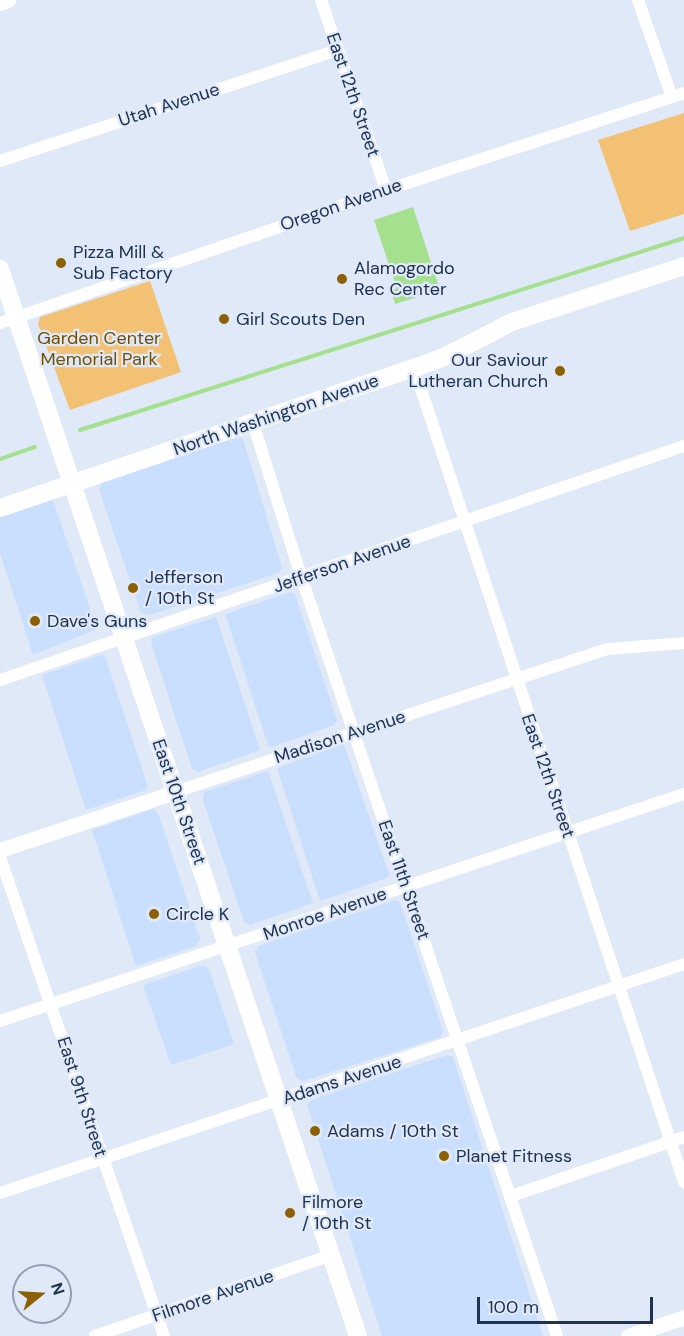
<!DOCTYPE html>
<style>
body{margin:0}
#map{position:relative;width:684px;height:1336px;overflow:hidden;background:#dfe9f7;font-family:"DM Sans",sans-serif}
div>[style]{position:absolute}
.built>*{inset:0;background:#cadffd}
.green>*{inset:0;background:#f3c174}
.water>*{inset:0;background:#a5e08e}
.stream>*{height:4px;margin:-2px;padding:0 2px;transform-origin:2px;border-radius:2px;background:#a5e08e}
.minor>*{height:12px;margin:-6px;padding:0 6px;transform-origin:6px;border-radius:6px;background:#fff}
.tertiary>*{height:15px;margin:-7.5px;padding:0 7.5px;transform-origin:7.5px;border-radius:7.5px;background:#fff}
.secondary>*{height:18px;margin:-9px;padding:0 9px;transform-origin:9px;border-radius:9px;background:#fff}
.dots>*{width:16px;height:16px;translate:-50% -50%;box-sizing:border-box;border:3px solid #dfe9f7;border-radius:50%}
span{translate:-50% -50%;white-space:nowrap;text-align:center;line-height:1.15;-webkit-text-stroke:4.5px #dfe9f7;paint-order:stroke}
.street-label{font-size:18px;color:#20334e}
.poi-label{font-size:18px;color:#20334e}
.left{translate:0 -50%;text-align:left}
.right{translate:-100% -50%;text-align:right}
.park-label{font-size:18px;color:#724e02}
.north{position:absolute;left:12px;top:1264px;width:60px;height:60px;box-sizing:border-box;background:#dfe9f7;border:2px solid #93a0b3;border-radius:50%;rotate:72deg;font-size:16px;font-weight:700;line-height:24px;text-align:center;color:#20334e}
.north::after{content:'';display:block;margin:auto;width:21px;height:27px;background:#8c6004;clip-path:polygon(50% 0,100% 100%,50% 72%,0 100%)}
.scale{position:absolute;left:477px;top:1297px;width:176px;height:27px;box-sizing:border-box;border:3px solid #20334e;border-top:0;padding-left:8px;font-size:18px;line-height:21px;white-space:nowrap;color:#20334e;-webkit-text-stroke:4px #dfe9f7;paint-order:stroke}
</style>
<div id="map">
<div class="built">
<div style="clip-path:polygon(237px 436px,243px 439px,282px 567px,279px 573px,149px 615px,141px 612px,99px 490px,102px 482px)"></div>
<div style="clip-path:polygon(50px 499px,54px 503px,97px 629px,33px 655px,0 553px,0 515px)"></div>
<div style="clip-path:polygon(290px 592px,295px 594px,337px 720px,334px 725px,269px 748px,225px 614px)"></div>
<div style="clip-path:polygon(216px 617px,260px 750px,198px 772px,192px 769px,151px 642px,153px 637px)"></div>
<div style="clip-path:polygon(101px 655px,105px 656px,147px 784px,146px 790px,86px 810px,42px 675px)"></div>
<div style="clip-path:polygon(344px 744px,389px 874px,387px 878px,320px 901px,277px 768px)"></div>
<div style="clip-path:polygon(268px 771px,313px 903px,250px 925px,244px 922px,203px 800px,204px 792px)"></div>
<div style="clip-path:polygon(153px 809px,158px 813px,200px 939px,196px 946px,136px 966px,92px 830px)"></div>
<div style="clip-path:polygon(395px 900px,400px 902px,443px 1031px,441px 1037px,303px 1081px,297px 1079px,255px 953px,258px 946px)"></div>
<div style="clip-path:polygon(203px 965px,209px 969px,234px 1044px,171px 1065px,143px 985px)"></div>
<div style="clip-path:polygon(447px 1055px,453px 1057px,543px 1336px,382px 1336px,307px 1105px,311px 1100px)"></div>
</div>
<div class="green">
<div style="clip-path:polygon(684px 113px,684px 214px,630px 231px,598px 140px)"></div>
<div style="clip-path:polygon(150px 281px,181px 372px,70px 410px,38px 324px,40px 317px)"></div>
</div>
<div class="water">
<div style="clip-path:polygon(413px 207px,440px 290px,395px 304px,391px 291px,397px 288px,374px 220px)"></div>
</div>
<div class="stream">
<div style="left:80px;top:430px;width:634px;rotate:-17.63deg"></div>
<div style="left:0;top:459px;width:37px;rotate:-19deg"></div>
</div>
<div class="minor">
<div style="left:321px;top:0;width:201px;rotate:71.1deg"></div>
<div style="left:638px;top:0;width:103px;rotate:70.7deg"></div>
<div style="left:0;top:161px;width:355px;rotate:-18.2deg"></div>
<div style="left:0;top:323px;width:408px;rotate:-19deg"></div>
<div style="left:386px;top:190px;width:313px;rotate:-18deg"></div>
<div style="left:414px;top:368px;width:858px;rotate:71.65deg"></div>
<div style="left:253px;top:423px;width:164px;rotate:72.6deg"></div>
<div style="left:302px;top:579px;width:799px;rotate:71.38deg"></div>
<div style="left:0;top:680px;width:723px;rotate:-18.89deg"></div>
<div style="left:175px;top:792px;width:456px;rotate:-18.3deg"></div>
<div style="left:608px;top:649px;width:76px;rotate:-4.5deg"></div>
<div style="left:0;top:857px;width:506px;rotate:71.1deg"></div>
<div style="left:0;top:1021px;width:721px;rotate:-18.36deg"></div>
<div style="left:0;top:1193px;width:721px;rotate:-18.51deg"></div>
<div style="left:511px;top:1196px;width:183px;rotate:-18.8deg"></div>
<div style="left:95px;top:1336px;width:250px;rotate:-18.9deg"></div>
</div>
<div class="tertiary">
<div style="left:0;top:3px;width:9px;rotate:-21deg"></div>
<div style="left:0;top:850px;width:184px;rotate:-18.3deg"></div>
<div style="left:628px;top:1336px;width:59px;rotate:-18.7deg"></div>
</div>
<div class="secondary">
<div style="left:0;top:269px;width:1125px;rotate:71.45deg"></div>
<div style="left:0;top:508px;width:437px;rotate:-18.7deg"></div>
<div style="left:414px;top:368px;width:32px;rotate:-20deg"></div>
<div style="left:444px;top:357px;width:76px;rotate:-27.2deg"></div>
<div style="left:512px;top:322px;width:181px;rotate:-18deg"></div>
</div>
<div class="dots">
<div style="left:61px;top:263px;background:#8c6004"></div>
<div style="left:342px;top:279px;background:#8c6004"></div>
<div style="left:224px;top:319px;background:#8c6004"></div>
<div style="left:560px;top:371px;background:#8c6004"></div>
<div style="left:133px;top:588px;background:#8c6004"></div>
<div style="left:35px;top:621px;background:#8c6004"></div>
<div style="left:154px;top:914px;background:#8c6004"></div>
<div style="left:315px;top:1131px;background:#8c6004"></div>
<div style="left:444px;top:1156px;background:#8c6004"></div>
<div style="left:290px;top:1213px;background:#8c6004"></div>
</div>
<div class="street-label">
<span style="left:353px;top:95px;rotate:71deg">East 12th Street</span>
<span style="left:169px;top:105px;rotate:-18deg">Utah Avenue</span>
<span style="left:341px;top:205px;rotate:-19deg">Oregon Avenue</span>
<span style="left:276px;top:415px;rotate:-19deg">North Washington Avenue</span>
<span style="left:342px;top:564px;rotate:-19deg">Jefferson Avenue</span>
<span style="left:340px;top:737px;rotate:-18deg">Madison Avenue</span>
<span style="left:548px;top:776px;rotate:71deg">East 12th Street</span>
<span style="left:179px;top:802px;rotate:71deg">East 10th Street</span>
<span style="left:404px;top:880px;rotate:71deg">East 11th Street</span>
<span style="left:325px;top:914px;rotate:-19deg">Monroe Avenue</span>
<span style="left:342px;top:1080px;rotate:-18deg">Adams Avenue</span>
<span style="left:82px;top:1097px;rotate:72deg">East 9th Street</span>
<span style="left:213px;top:1296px;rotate:-19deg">Filmore Avenue</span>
</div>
<div class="poi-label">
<span class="left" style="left:73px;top:263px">Pizza Mill &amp;<br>Sub Factory</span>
<span class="left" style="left:354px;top:279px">Alamogordo<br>Rec Center</span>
<span class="left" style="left:236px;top:319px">Girl Scouts Den</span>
<span class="right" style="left:548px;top:371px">Our Saviour<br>Lutheran Church</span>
<span class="left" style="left:145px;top:588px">Jefferson<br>/ 10th St</span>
<span class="left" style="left:47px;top:621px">Dave's Guns</span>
<span class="left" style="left:166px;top:914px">Circle K</span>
<span class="left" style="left:327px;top:1131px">Adams / 10th St</span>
<span class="left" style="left:456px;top:1156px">Planet Fitness</span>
<span class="left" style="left:302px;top:1213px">Filmore<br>/ 10th St</span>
</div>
<div class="park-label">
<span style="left:99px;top:349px">Garden Center<br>Memorial Park</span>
</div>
<div class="north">N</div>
<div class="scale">100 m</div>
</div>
